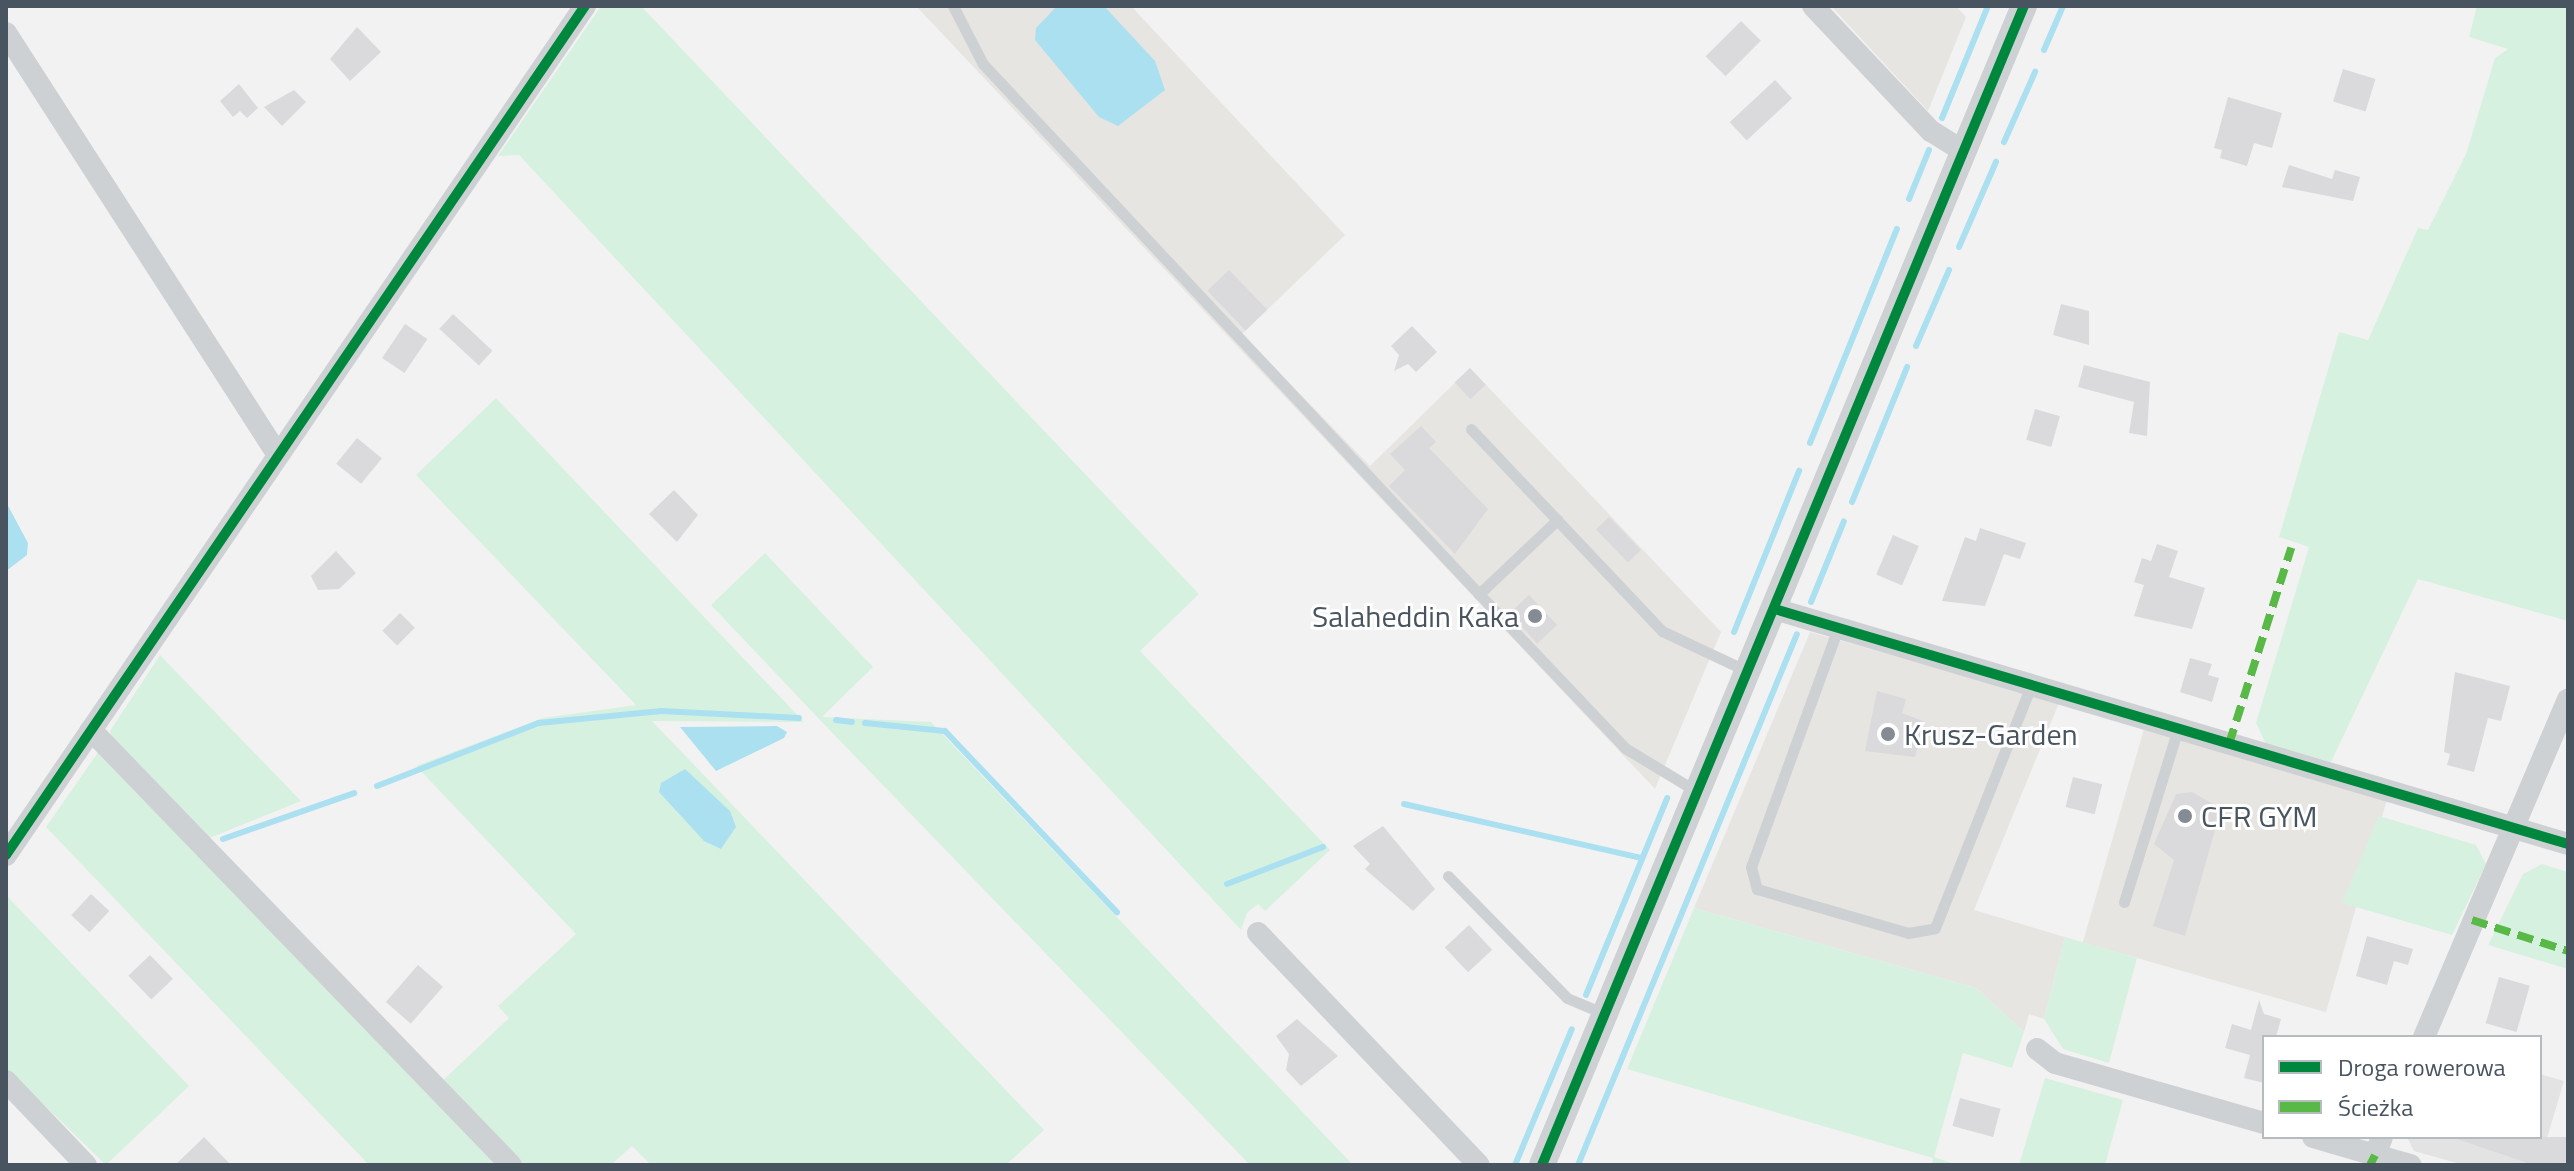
<!DOCTYPE html>
<meta charset="utf-8">
<style>
body{margin:0}
#map{position:relative;width:2574px;height:1171px;overflow:hidden;background:#f3f2f2;font-family:"Titillium Web",sans-serif}
div>[style]{position:absolute}
.commercial>*{inset:0;background:#e6e5e1;transform-origin:0 0}
.education>*{inset:0;background:#e4e3e4}
.green>*{inset:0;background:#d7f1e1}
.water>*{inset:0;background:#abe0f0}
.stream>*{height:6px;margin:-3px;padding:0 3px;transform-origin:3px;border-radius:3px;background:#abe0f0}
.building>*{inset:0;background:#dadadc;transform-origin:0 0}
.service>*{height:11px;margin:-5.5px;padding:0 5.5px;transform-origin:5.5px;border-radius:5.5px;background:#ced1d3}
.minor>*{height:22px;margin:-11px;padding:0 11px;transform-origin:11px;border-radius:11px;background:#ced1d3}
.tertiary>*{height:26px;margin:-13px;padding:0 13px;transform-origin:13px;border-radius:13px;background:#ced1d3}
.quiet>*{height:8px;margin-top:-4px;transform-origin:0;background:repeating-linear-gradient(90deg,#58b947 0 16px,transparent 0 24px)}
.cycleway>*{height:10px;margin:-5px;padding:0 5px;transform-origin:5px;border-radius:5px;background:#00873e}
.dots>*{width:22px;height:22px;translate:-50% -50%;box-sizing:border-box;border:4px solid #fff;border-radius:50%}
span{translate:-50% -50%;white-space:nowrap;text-align:center;line-height:1.15;-webkit-text-stroke:6px #fff;paint-order:stroke}
.poi-label{font-size:30px;color:#48545f}
.right{translate:-100% -50%;text-align:right}
.left{translate:0 -50%;text-align:left}
.frame{position:absolute;inset:0;border:8px solid #48545f;pointer-events:none}
.legend{position:absolute;left:2262px;top:1035px;width:280px;height:104px;box-sizing:border-box;background:#fff;border:2px solid #b6bbbf;margin:0;padding:10px 14px;list-style:none;font-size:24px;color:#48545f}
.legend li{display:flex;align-items:center;gap:16px;height:40px}
.legend b{width:40px;border:2px solid #b6bbbf}
</style>
<div id="map">
<div class="commercial">
<div style="clip-path:polygon(916px 6px,1131px 6px,1345px 235px,1242px 334px,1370px 466px,1470px 368px,1721px 632px,1655px 789px)"></div>
<div style="clip-path:polygon(1831px 6px,1956px 6px,1966px 17px,1928px 111px)"></div>
<div style="clip-path:polygon(1810px 632px,2059px 703px,1974px 910px,2065px 937px,2044px 1019px,2029px 1014px,2024px 1032px,1976px 988px,1694px 908px)"></div>
<div style="left:2144px;top:729px;width:253px;height:222px;rotate:16deg"></div>
</div>
<div class="education">
<div style="clip-path:polygon(2540px 1074px,2564px 1081px,2539px 1165px,2464px 1165px,2414px 1151px,2407px 1137px,2540px 1137px)"></div>
</div>
<div class="green">
<div style="clip-path:polygon(601px 6px,641px 6px,1199px 594px,1140px 651px,1330px 850px,1265px 911px,1258px 904px,1247px 913px,1241px 930px,519px 155px,498px 156px)"></div>
<div style="clip-path:polygon(2477px 6px,2568px 6px,2568px 621px,2418px 579px,2331px 762px,2266px 744px,2256px 723px,2309px 547px,2279px 537px,2339px 332px,2368px 340px,2418px 228px,2428px 230px,2466px 154px,2495px 58px,2508px 49px,2469px 37px)"></div>
<div style="clip-path:polygon(496px 398px,804px 722px,652px 721px,1044px 1130px,1006px 1165px,651px 1165px,632px 1146px,611px 1165px,520px 1165px,441px 1082px,509px 1018px,498px 1006px,576px 934px,416px 766px,543px 718px,636px 705px,416px 475px)"></div>
<div style="clip-path:polygon(765px 553px,873px 667px,822px 717px,931px 722px,1353px 1165px,1250px 1165px,819px 719px,711px 605px)"></div>
<div style="clip-path:polygon(160px 655px,301px 801px,207px 839px,112px 742px,110px 731px)"></div>
<div style="clip-path:polygon(101px 748px,503px 1165px,369px 1165px,46px 827px)"></div>
<div style="clip-path:polygon(2379px 816px,2476px 845px,2486px 864px,2452px 935px,2342px 903px)"></div>
<div style="clip-path:polygon(2542px 864px,2568px 872px,2568px 969px,2488px 945px,2523px 874px)"></div>
<div style="clip-path:polygon(6px 895px,189px 1086px,106px 1165px,6px 1068px)"></div>
<div style="clip-path:polygon(1694px 908px,1976px 988px,2024px 1032px,2012px 1068px,1963px 1053px,1934px 1157px,1958px 1165px,1932px 1165px,1933px 1158px,1627px 1069px)"></div>
<div style="clip-path:polygon(2065px 937px,2137px 958px,2109px 1063px,2063px 1049px,2044px 1019px)"></div>
<div style="clip-path:polygon(2045px 1078px,2123px 1100px,2105px 1165px,2019px 1165px)"></div>
</div>
<div class="water">
<div style="clip-path:polygon(1057px 6px,1104px 6px,1155px 61px,1165px 90px,1118px 126px,1099px 117px,1035px 40px,1036px 28px)"></div>
<div style="clip-path:polygon(6px 502px,28px 543px,27px 555px,6px 571px)"></div>
<div style="clip-path:polygon(777px 726px,787px 732px,784px 738px,716px 771px,680px 727px)"></div>
<div style="clip-path:polygon(685px 769px,730px 811px,736px 827px,721px 849px,704px 841px,659px 792px,661px 783px)"></div>
</div>
<div class="stream">
<div style="left:2044px;top:50px;width:48px;rotate:-66.6deg"></div>
<div style="left:1942px;top:118px;width:121px;rotate:-67.7deg"></div>
<div style="left:2004px;top:142px;width:77px;rotate:-66.1deg"></div>
<div style="left:1909px;top:199px;width:53px;rotate:-67.8deg"></div>
<div style="left:1959px;top:247px;width:93px;rotate:-66.5deg"></div>
<div style="left:1916px;top:346px;width:83px;rotate:-66.5deg"></div>
<div style="left:1810px;top:443px;width:231px;rotate:-67.9deg"></div>
<div style="left:1852px;top:502px;width:146px;rotate:-67.8deg"></div>
<div style="left:1811px;top:602px;width:87px;rotate:-67.8deg"></div>
<div style="left:1734px;top:632px;width:174px;rotate:-68deg"></div>
<div style="left:836px;top:720px;width:16px;rotate:7deg"></div>
<div style="left:865px;top:723px;width:80px;rotate:5.7deg"></div>
<div style="left:945px;top:731px;width:250px;rotate:46.5deg"></div>
<div style="left:377px;top:786px;width:174px;rotate:-21.3deg"></div>
<div style="left:539px;top:723px;width:123px;rotate:-5.6deg"></div>
<div style="left:661px;top:711px;width:138px;rotate:2.9deg"></div>
<div style="left:1404px;top:804px;width:244px;rotate:12.8deg"></div>
<div style="left:223px;top:839px;width:139px;rotate:-19.3deg"></div>
<div style="left:1227px;top:884px;width:103px;rotate:-21.1deg"></div>
<div style="left:1586px;top:995px;width:213px;rotate:-67.6deg"></div>
<div style="left:1515px;top:1165px;width:147px;rotate:-67.3deg"></div>
<div style="left:1578px;top:1165px;width:574px;rotate:-67.59deg"></div>
</div>
<div class="building">
<div style="left:1741px;top:21px;width:28px;height:50px;rotate:45deg"></div>
<div style="clip-path:polygon(357px 27px,381px 52px,350px 81px,330px 59px)"></div>
<div style="left:2343px;top:69px;width:34px;height:34px;rotate:17deg"></div>
<div style="left:1775px;top:80px;width:25px;height:62px;rotate:47deg"></div>
<div style="clip-path:polygon(239px 84px,258px 108px,247px 118px,240px 111px,233px 117px,220px 101px)"></div>
<div style="clip-path:polygon(294px 90px,306px 102px,282px 126px,264px 107px)"></div>
<div style="clip-path:polygon(2228px 97px,2282px 113px,2272px 148px,2254px 143px,2247px 166px,2220px 158px,2222px 150px,2214px 148px)"></div>
<div style="clip-path:polygon(2289px 165px,2332px 179px,2335px 170px,2360px 177px,2353px 201px,2282px 187px)"></div>
<div style="left:1229px;top:270px;width:55px;height:30px;rotate:46deg"></div>
<div style="clip-path:polygon(2061px 304px,2089px 311px,2089px 345px,2053px 335px)"></div>
<div style="left:453px;top:314px;width:54px;height:20px;rotate:43deg"></div>
<div style="left:405px;top:324px;width:27px;height:41px;rotate:34deg"></div>
<div style="clip-path:polygon(1412px 326px,1437px 352px,1416px 372px,1408px 364px,1394px 371px,1399px 355px,1391px 346px)"></div>
<div style="clip-path:polygon(2084px 365px,2150px 382px,2147px 436px,2129px 433px,2134px 402px,2078px 387px)"></div>
<div style="left:1470px;top:368px;width:23px;height:21px;rotate:47deg"></div>
<div style="left:2035px;top:409px;width:26px;height:32px;rotate:16deg"></div>
<div style="clip-path:polygon(1421px 426px,1436px 442px,1429px 448px,1488px 509px,1455px 554px,1389px 486px,1405px 470px,1390px 454px)"></div>
<div style="left:357px;top:438px;width:32px;height:33px;rotate:39deg"></div>
<div style="clip-path:polygon(674px 490px,698px 515px,677px 542px,649px 514px)"></div>
<div style="left:1609px;top:517px;width:46px;height:18px;rotate:46deg"></div>
<div style="clip-path:polygon(1980px 528px,2026px 543px,2020px 559px,2004px 554px,1985px 606px,1942px 601px,1965px 537px,1976px 541px)"></div>
<div style="left:1893px;top:535px;width:28px;height:43px;rotate:23deg"></div>
<div style="clip-path:polygon(2157px 544px,2178px 551px,2169px 577px,2205px 588px,2192px 629px,2134px 616px,2144px 585px,2134px 582px,2142px 558px,2151px 561px)"></div>
<div style="clip-path:polygon(336px 551px,356px 573px,339px 589px,318px 590px,311px 576px)"></div>
<div style="left:1529px;top:595px;width:41px;height:27px;rotate:47deg"></div>
<div style="left:400px;top:613px;width:21px;height:25px;rotate:45deg"></div>
<div style="clip-path:polygon(2190px 658px,2212px 664px,2208px 675px,2219px 678px,2212px 702px,2180px 692px)"></div>
<div style="clip-path:polygon(2455px 672px,2510px 686px,2501px 721px,2488px 718px,2474px 772px,2447px 765px,2450px 754px,2444px 752px)"></div>
<div style="clip-path:polygon(1877px 691px,1906px 699px,1902px 713px,1925px 722px,1915px 757px,1865px 751px)"></div>
<div style="left:2073px;top:777px;width:30px;height:31px;rotate:14deg"></div>
<div style="clip-path:polygon(2192px 792px,2221px 809px,2185px 936px,2153px 926px,2174px 860px,2154px 844px,2176px 794px)"></div>
<div style="clip-path:polygon(1383px 826px,1435px 889px,1413px 911px,1365px 869px,1370px 864px,1353px 846px)"></div>
<div style="left:91px;top:894px;width:25px;height:29px;rotate:43deg"></div>
<div style="left:1469px;top:925px;width:34px;height:33px;rotate:47deg"></div>
<div style="clip-path:polygon(2367px 936px,2413px 949px,2408px 965px,2394px 961px,2387px 985px,2356px 976px)"></div>
<div style="left:150px;top:955px;width:33px;height:30px;rotate:46deg"></div>
<div style="left:418px;top:965px;width:33px;height:49px;rotate:41deg"></div>
<div style="left:2499px;top:977px;width:32px;height:48px;rotate:16deg"></div>
<div style="clip-path:polygon(2259px 1000px,2264px 1014px,2281px 1019px,2276px 1037px,2264px 1037px,2264px 1083px,2244px 1078px,2250px 1055px,2225px 1048px,2232px 1024px,2251px 1030px)"></div>
<div style="clip-path:polygon(1297px 1019px,1338px 1056px,1301px 1086px,1286px 1070px,1289px 1054px,1276px 1036px)"></div>
<div style="left:1960px;top:1098px;width:42px;height:29px;rotate:15deg"></div>
<div style="clip-path:polygon(204px 1137px,231px 1165px,175px 1165px,196px 1145px)"></div>
<div style="clip-path:polygon(2451px 1137px,2568px 1137px,2568px 1165px,2533px 1165px)"></div>
</div>
<div class="service">
<div style="left:953px;top:6px;width:65px;rotate:62.7deg"></div>
<div style="left:983px;top:64px;width:726px;rotate:46.9deg"></div>
<div style="left:1479px;top:594px;width:108px;rotate:-43.5deg"></div>
<div style="left:1471px;top:429px;width:278px;rotate:46.6deg"></div>
<div style="left:1662px;top:631px;width:94px;rotate:25.2deg"></div>
<div style="left:1479px;top:594px;width:212px;rotate:46.5deg"></div>
<div style="left:1625px;top:748px;width:83px;rotate:31.2deg"></div>
<div style="left:1838px;top:628px;width:254px;rotate:110deg"></div>
<div style="left:1751px;top:867px;width:23px;rotate:75deg"></div>
<div style="left:1757px;top:889px;width:157px;rotate:16.2deg"></div>
<div style="left:1908px;top:933px;width:27px;rotate:-10deg"></div>
<div style="left:1935px;top:928px;width:261px;rotate:-68.4deg"></div>
<div style="left:1448px;top:876px;width:170px;rotate:45.7deg"></div>
<div style="left:1567px;top:998px;width:41px;rotate:22.8deg"></div>
<div style="left:2124px;top:902px;width:181px;rotate:-72.7deg"></div>
</div>
<div class="minor">
<div style="left:1813px;top:6px;width:172px;rotate:46.7deg"></div>
<div style="left:1931px;top:131px;width:38px;rotate:32deg"></div>
<div style="left:6px;top:33px;width:502px;rotate:57.2deg"></div>
<div style="left:1778px;top:610px;width:824px;rotate:16.5deg"></div>
<div style="left:91px;top:730px;width:605px;rotate:46.01deg"></div>
<div style="left:6px;top:855px;width:1028px;rotate:-55.71deg"></div>
<div style="left:1258px;top:933px;width:320px;rotate:46.4deg"></div>
<div style="left:2424px;top:1037px;width:367px;rotate:-66.9deg"></div>
<div style="left:2037px;top:1049px;width:23px;rotate:38deg"></div>
<div style="left:2055px;top:1063px;width:217px;rotate:16deg"></div>
<div style="left:6px;top:1081px;width:116px;rotate:46.4deg"></div>
<div style="left:2313px;top:1137px;width:65px;rotate:16.2deg"></div>
<div style="left:2382px;top:1137px;width:19px;rotate:111deg"></div>
<div style="left:2375px;top:1155px;width:37px;rotate:16deg"></div>
</div>
<div class="tertiary">
<div style="left:1542px;top:1165px;width:1255px;rotate:-67.42deg"></div>
</div>
<div class="quiet">
<div style="left:2229px;top:744px;width:206px;rotate:-72.4deg"></div>
<div style="left:2472px;top:920px;width:101px;rotate:17.9deg"></div>
<div style="left:2370px;top:1165px;width:11px;rotate:-63deg"></div>
</div>
<div class="cycleway">
<div style="left:1778px;top:610px;width:824px;rotate:16.5deg"></div>
<div style="left:6px;top:855px;width:1028px;rotate:-55.71deg"></div>
<div style="left:1542px;top:1165px;width:1255px;rotate:-67.42deg"></div>
</div>
<div class="dots">
<div style="left:1535px;top:616px;background:#848b92"></div>
<div style="left:1888px;top:734px;background:#848b92"></div>
<div style="left:2185px;top:816px;background:#848b92"></div>
</div>
<div class="poi-label">
<span class="right" style="left:1519px;top:616px">Salaheddin Kaka</span>
<span class="left" style="left:1904px;top:734px">Krusz-Garden</span>
<span class="left" style="left:2201px;top:816px">CFR GYM</span>
</div>
<div class="frame"></div>
<ul class="legend">
<li><b style="height:10px;background:#00873e"></b>Droga rowerowa</li>
<li><b style="height:10px;background:#58b947"></b>Ścieżka</li>
</ul>
</div>
